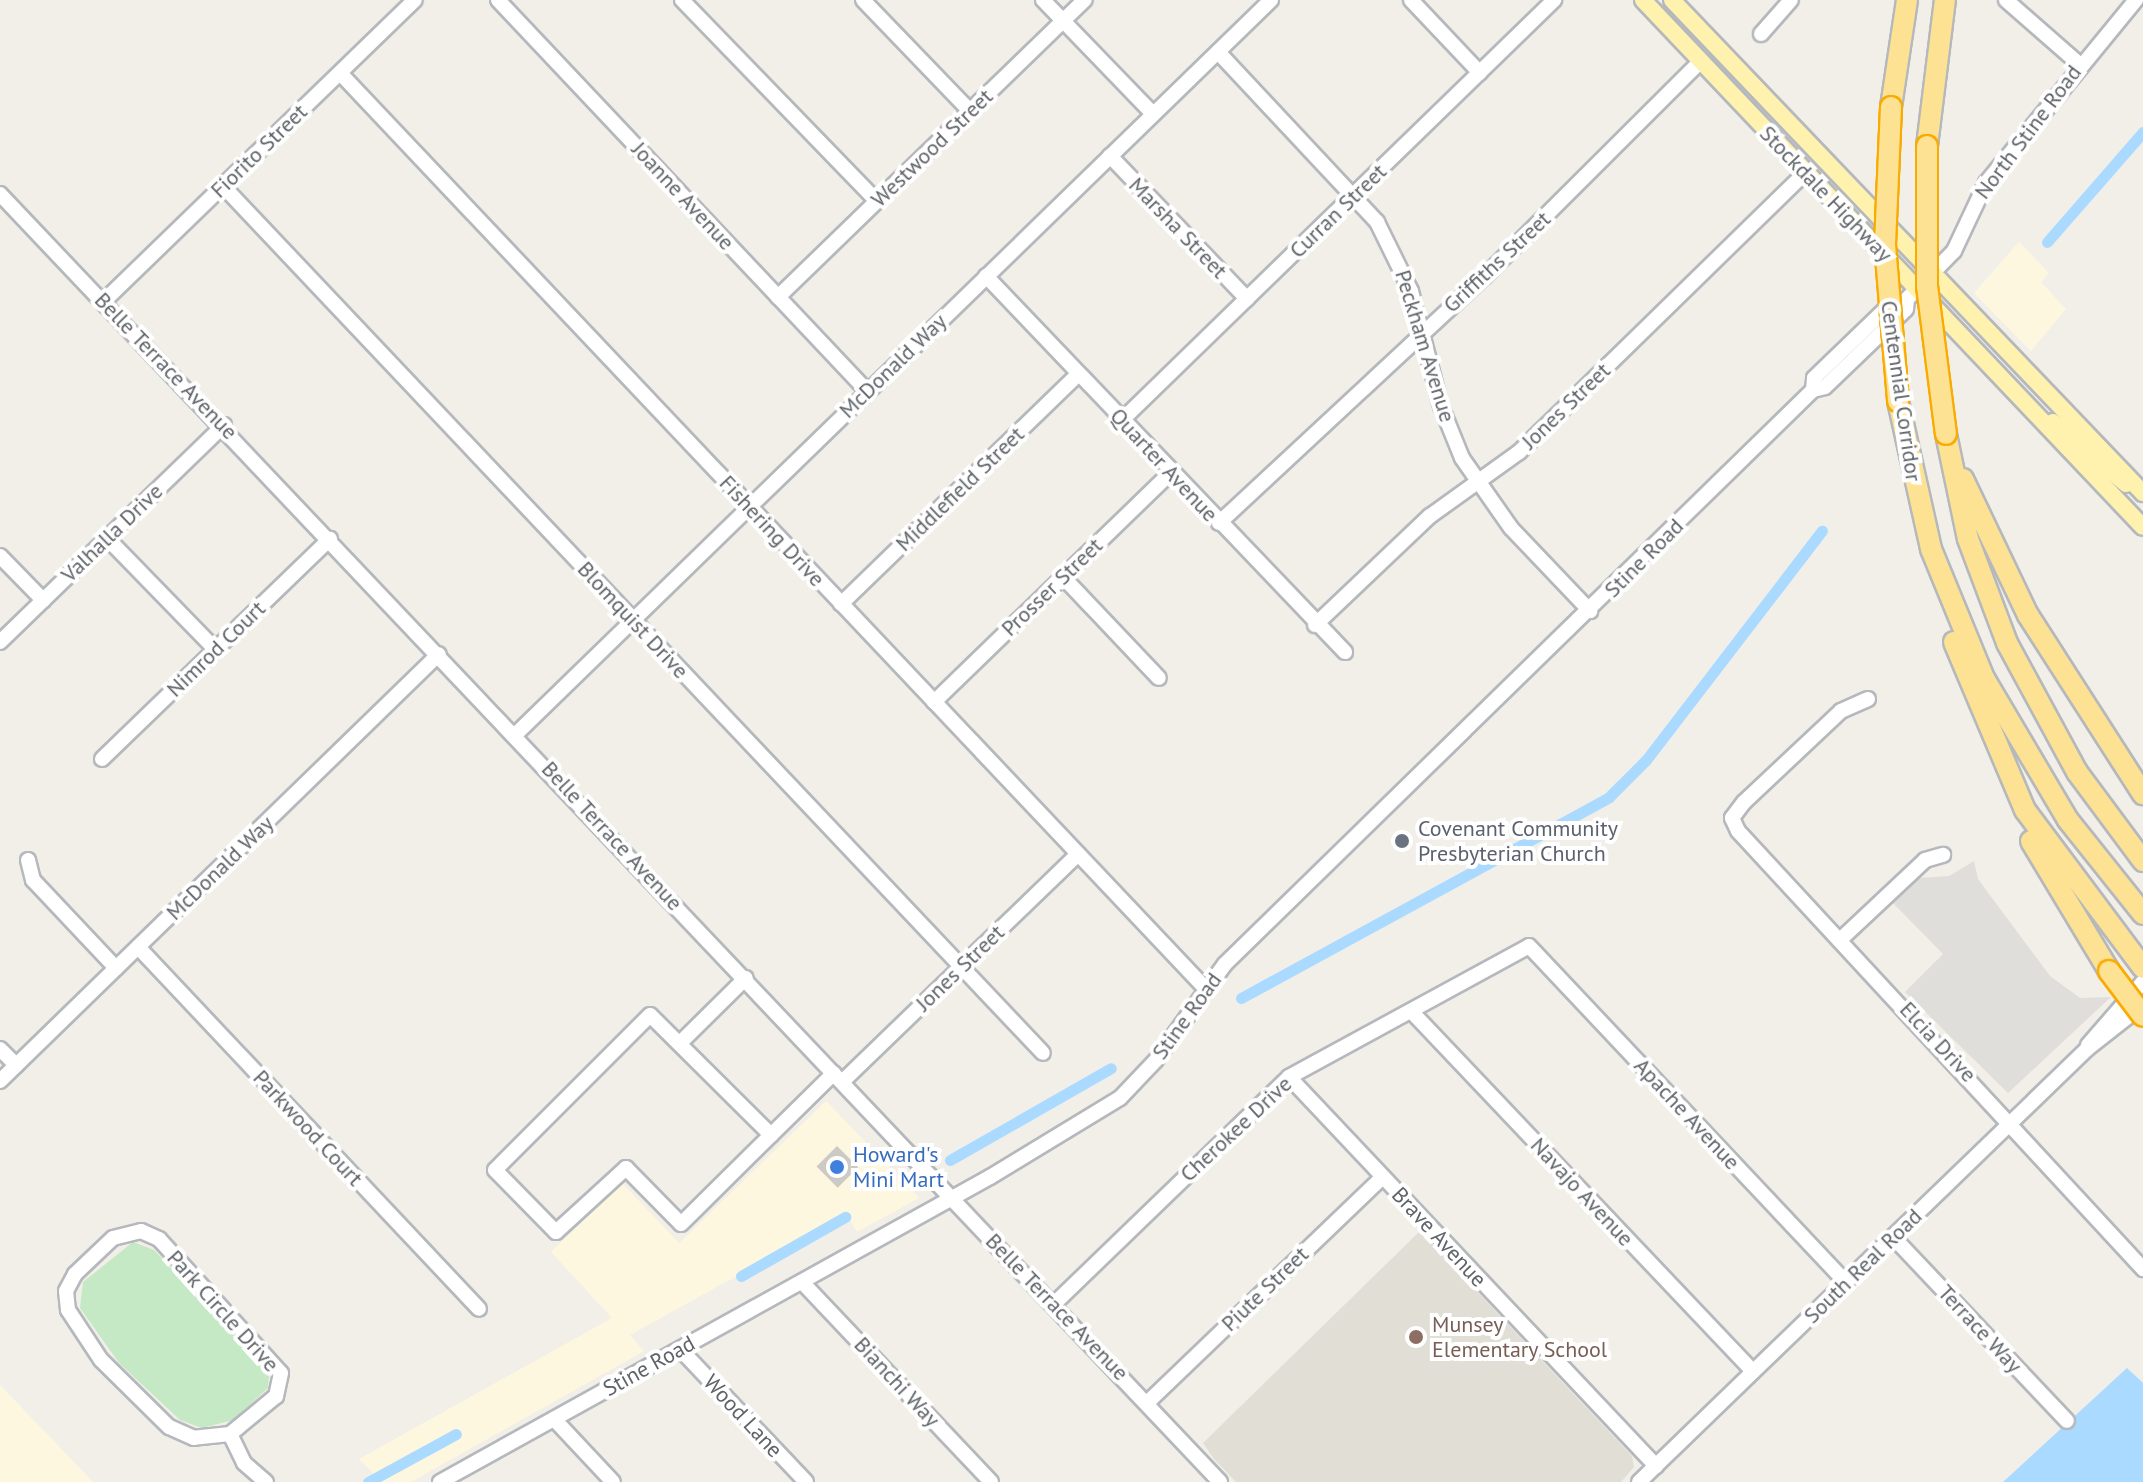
<!DOCTYPE html>
<style>
body{margin:0}
#map{position:relative;width:2143px;height:1482px;overflow:hidden;background:#f1efe8;font-family:"PT Sans",sans-serif}
div>[style]{position:absolute}
.commercial>*{inset:0;background:#fef7e0}
.industrial>*{inset:0;background:#e0deda}
.education>*{inset:0;background:#e1ded6}
.green>*{inset:0;background:#c5e8c5}
.water>*{inset:0;background:#aadaff}
.canal>*{height:11px;margin:-5.5px;padding:0 5.5px;transform-origin:5.5px;border-radius:5.5px;background:#aadaff}
.building>*{inset:0;background:#cccac5;transform-origin:0 0}
.roads{filter:drop-shadow(2px 0 #b5b8bc) drop-shadow(-2px 0 #b5b8bc) drop-shadow(0 2px #b5b8bc) drop-shadow(0 -2px #b5b8bc)}
.minor>*{height:14px;margin:-7px;padding:0 7px;transform-origin:7px;border-radius:7px;background:#fff}
.major>*{height:16px;margin:-8px;padding:0 8px;transform-origin:8px;border-radius:8px;background:#fff2af}
.highway>*{height:20px;margin:-10px;padding:0 10px;transform-origin:10px;border-radius:10px;background:#fde293}
.bridges{filter:drop-shadow(2px 0 #f9ab00) drop-shadow(-2px 0 #f9ab00) drop-shadow(0 2px #f9ab00) drop-shadow(0 -2px #f9ab00)}
.highway-bridge>*{height:20px;margin:-10px;padding:0 10px;transform-origin:10px;border-radius:10px;background:#fde293}
.dots>*{width:22px;height:22px;translate:-50% -50%;box-sizing:border-box;border:4px solid #fff;border-radius:50%}
span{translate:-50% -50%;white-space:nowrap;text-align:center;line-height:1.15;-webkit-text-stroke:8px #fff;paint-order:stroke}
.street-label{font-size:22px;color:#5f6368}
.worship-label{font-size:22px;color:#5b616d}
.left{translate:0 -50%;text-align:left}
.shop-label{font-size:22px;color:#366cbe}
.education-label{font-size:22px;color:#785e54}
</style>
<div id="map">
<div class="commercial">
<div style="clip-path:polygon(2019px 242px,2049px 273px,2041px 282px,2066px 309px,2031px 351px,1974px 293px)"></div>
<div style="clip-path:polygon(826px 1101px,919px 1198px,857px 1232px,847px 1215px,630px 1335px,644px 1351px,411px 1482px,382px 1482px,359px 1459px,612px 1318px,551px 1252px,622px 1183px,679px 1243px)"></div>
<div style="clip-path:polygon(0 1385px,93px 1482px,0 1482px)"></div>
</div>
<div class="industrial">
<div style="clip-path:polygon(1974px 861px,1978px 879px,2050px 976px,2080px 998px,2111px 997px,2008px 1093px,1905px 992px,1943px 954px,1893px 903px,1919px 878px,1949px 876px)"></div>
</div>
<div class="education">
<div style="clip-path:polygon(1420px 1231px,1632px 1456px,1634px 1467px,1621px 1482px,1236px 1482px,1214px 1459px,1203px 1443px)"></div>
</div>
<div class="green">
<div style="clip-path:polygon(133px 1242px,154px 1250px,269px 1373px,268px 1388px,233px 1420px,202px 1428px,180px 1420px,119px 1363px,80px 1308px,83px 1282px)"></div>
</div>
<div class="water">
<div style="clip-path:polygon(2127px 1368px,2143px 1383px,2143px 1482px,2003px 1482px)"></div>
</div>
<div class="canal">
<div style="left:2047px;top:242px;width:146px;rotate:-48.9deg"></div>
<div style="left:1241px;top:998px;width:419px;rotate:-28.6deg"></div>
<div style="left:1609px;top:797px;width:52px;rotate:-45deg"></div>
<div style="left:1646px;top:760px;width:289px;rotate:-52.5deg"></div>
<div style="left:950px;top:1160px;width:185px;rotate:-29.7deg"></div>
<div style="left:741px;top:1276px;width:120px;rotate:-29.6deg"></div>
<div style="left:368px;top:1482px;width:100px;rotate:-28.6deg"></div>
</div>
<div class="building">
<div style="left:837px;top:1146px;width:30px;height:29px;rotate:45deg"></div>
</div>
<div class="roads">
<div class="minor">
<div style="left:498px;top:0;width:538px;rotate:46.66deg"></div>
<div style="left:682px;top:0;width:280px;rotate:45.9deg"></div>
<div style="left:863px;top:0;width:154px;rotate:46.1deg"></div>
<div style="left:1043px;top:0;width:158px;rotate:46deg"></div>
<div style="left:1411px;top:0;width:100px;rotate:46.6deg"></div>
<div style="left:2006px;top:0;width:97px;rotate:41.2deg"></div>
<div style="left:1761px;top:34px;width:45px;rotate:-48.6deg"></div>
<div style="left:1218px;top:52px;width:233px;rotate:46.9deg"></div>
<div style="left:1377px;top:222px;width:77px;rotate:63.8deg"></div>
<div style="left:1411px;top:291px;width:119px;rotate:75.4deg"></div>
<div style="left:1441px;top:406px;width:56px;rotate:68deg"></div>
<div style="left:1462px;top:458px;width:85px;rotate:55deg"></div>
<div style="left:1511px;top:528px;width:115px;rotate:46.4deg"></div>
<div style="left:340px;top:73px;width:1259px;rotate:46.61deg"></div>
<div style="left:1110px;top:156px;width:198px;rotate:46.2deg"></div>
<div style="left:223px;top:186px;width:1193px;rotate:46.6deg"></div>
<div style="left:0;top:194px;width:1774px;rotate:46.55deg"></div>
<div style="left:986px;top:276px;width:520px;rotate:46.32deg"></div>
<div style="left:778px;top:297px;width:427px;rotate:-44.1deg"></div>
<div style="left:103px;top:302px;width:434px;rotate:-44.1deg"></div>
<div style="left:1813px;top:390px;width:12px;rotate:-85deg"></div>
<div style="left:1814px;top:378px;width:108px;rotate:-43.9deg"></div>
<div style="left:1122px;top:420px;width:603px;rotate:-44.19deg"></div>
<div style="left:1219px;top:523px;width:363px;rotate:-42.9deg"></div>
<div style="left:1485px;top:276px;width:303px;rotate:-44.9deg"></div>
<div style="left:107px;top:538px;width:155px;rotate:45.8deg"></div>
<div style="left:0;top:556px;width:62px;rotate:45.7deg"></div>
<div style="left:1063px;top:577px;width:139px;rotate:46.5deg"></div>
<div style="left:841px;top:604px;width:330px;rotate:-44.1deg"></div>
<div style="left:1315px;top:625px;width:158px;rotate:-43.5deg"></div>
<div style="left:1430px;top:516px;width:110px;rotate:-35.7deg"></div>
<div style="left:1519px;top:452px;width:400px;rotate:-44.3deg"></div>
<div style="left:0;top:642px;width:312px;rotate:-44.1deg"></div>
<div style="left:1868px;top:699px;width:30px;rotate:156deg"></div>
<div style="left:1841px;top:711px;width:133px;rotate:136.8deg"></div>
<div style="left:1744px;top:802px;width:20px;rotate:127deg"></div>
<div style="left:1732px;top:818px;width:14px;rotate:65deg"></div>
<div style="left:1738px;top:831px;width:597px;rotate:47.24deg"></div>
<div style="left:934px;top:702px;width:330px;rotate:-44.1deg"></div>
<div style="left:516px;top:734px;width:1053px;rotate:-44.19deg"></div>
<div style="left:102px;top:759px;width:317px;rotate:-44deg"></div>
<div style="left:28px;top:860px;width:21px;rotate:76deg"></div>
<div style="left:33px;top:880px;width:121px;rotate:46.7deg"></div>
<div style="left:1841px;top:939px;width:115px;rotate:-43.2deg"></div>
<div style="left:1925px;top:860px;width:19px;rotate:-16deg"></div>
<div style="left:138px;top:947px;width:497px;rotate:46.7deg"></div>
<div style="left:1411px;top:1011px;width:497px;rotate:46.5deg"></div>
<div style="left:681px;top:1042px;width:91px;rotate:-44.6deg"></div>
<div style="left:2088px;top:1045px;width:84px;rotate:-48.9deg"></div>
<div style="left:0;top:1049px;width:23px;rotate:45deg"></div>
<div style="left:1289px;top:1077px;width:535px;rotate:46.67deg"></div>
<div style="left:0;top:1081px;width:612px;rotate:-44.21deg"></div>
<div style="left:842px;top:1082px;width:328px;rotate:-44deg"></div>
<div style="left:771px;top:1135px;width:170px;rotate:-135.2deg"></div>
<div style="left:650px;top:1015px;width:219px;rotate:135deg"></div>
<div style="left:495px;top:1170px;width:87px;rotate:45.5deg"></div>
<div style="left:556px;top:1232px;width:95px;rotate:-42.4deg"></div>
<div style="left:626px;top:1168px;width:78px;rotate:45.5deg"></div>
<div style="left:681px;top:1224px;width:127px;rotate:-44.7deg"></div>
<div style="left:771px;top:1135px;width:88px;rotate:-44.5deg"></div>
<div style="left:141px;top:1231px;width:20px;rotate:24deg"></div>
<div style="left:159px;top:1239px;width:181px;rotate:47.7deg"></div>
<div style="left:281px;top:1373px;width:24px;rotate:102deg"></div>
<div style="left:276px;top:1396px;width:60px;rotate:140.4deg"></div>
<div style="left:230px;top:1434px;width:36px;rotate:174deg"></div>
<div style="left:194px;top:1438px;width:27px;rotate:-156deg"></div>
<div style="left:169px;top:1427px;width:95px;rotate:-135.4deg"></div>
<div style="left:101px;top:1360px;width:60px;rotate:-123.4deg"></div>
<div style="left:68px;top:1310px;width:19px;rotate:-96deg"></div>
<div style="left:66px;top:1291px;width:19px;rotate:-62deg"></div>
<div style="left:75px;top:1274px;width:52px;rotate:-43.5deg"></div>
<div style="left:113px;top:1238px;width:29px;rotate:-14deg"></div>
<div style="left:1893px;top:1237px;width:253px;rotate:46.6deg"></div>
<div style="left:802px;top:1282px;width:275px;rotate:46.6deg"></div>
<div style="left:1055px;top:1303px;width:325px;rotate:-44deg"></div>
<div style="left:1289px;top:1077px;width:273px;rotate:-28.6deg"></div>
<div style="left:1529px;top:946px;width:462px;rotate:46.7deg"></div>
<div style="left:680px;top:1349px;width:183px;rotate:46.5deg"></div>
<div style="left:1148px;top:1402px;width:325px;rotate:-43.8deg"></div>
<div style="left:554px;top:1419px;width:86px;rotate:46.9deg"></div>
<div style="left:230px;top:1434px;width:32px;rotate:64deg"></div>
<div style="left:244px;top:1463px;width:29px;rotate:41deg"></div>
<div style="left:440px;top:1482px;width:629px;rotate:-29.01deg"></div>
<div style="left:990px;top:1177px;width:152px;rotate:-31.3deg"></div>
<div style="left:1120px;top:1098px;width:52px;rotate:-46.5deg"></div>
<div style="left:1156px;top:1060px;width:118px;rotate:-54.3deg"></div>
<div style="left:1225px;top:964px;width:822px;rotate:-44.31deg"></div>
<div style="left:1813px;top:390px;width:12px;rotate:-14deg"></div>
<div style="left:1825px;top:387px;width:112px;rotate:-43.9deg"></div>
<div style="left:1906px;top:309px;width:10px;rotate:-84deg"></div>
<div style="left:1907px;top:299px;width:67px;rotate:-45.6deg"></div>
<div style="left:1954px;top:251px;width:75px;rotate:-64.8deg"></div>
<div style="left:1986px;top:183px;width:237px;rotate:-50.7deg"></div>
<div style="left:1639px;top:1482px;width:623px;rotate:-44.02deg"></div>
<div style="left:2087px;top:1049px;width:71px;rotate:-38.2deg"></div>
</div>
<div class="major">
<div style="left:1643px;top:0;width:726px;rotate:46.51deg"></div>
<div style="left:1672px;top:0;width:682px;rotate:46.31deg"></div>
<div style="left:2053px;top:422px;width:96px;rotate:40.3deg"></div>
</div>
<div class="highway">
<div style="left:1891px;top:107px;width:108px;rotate:-81.5deg"></div>
<div style="left:1927px;top:146px;width:147px;rotate:-83deg"></div>
<div style="left:1898px;top:401px;width:152px;rotate:77.4deg"></div>
<div style="left:1931px;top:549px;width:139px;rotate:67.7deg"></div>
<div style="left:1984px;top:678px;width:165px;rotate:59.4deg"></div>
<div style="left:2068px;top:820px;width:120px;rotate:51.4deg"></div>
<div style="left:1946px;top:434px;width:107px;rotate:78.2deg"></div>
<div style="left:1968px;top:539px;width:111px;rotate:69.4deg"></div>
<div style="left:2007px;top:643px;width:147px;rotate:61.5deg"></div>
<div style="left:2077px;top:772px;width:111px;rotate:53.4deg"></div>
<div style="left:1963px;top:479px;width:151px;rotate:64.5deg"></div>
<div style="left:2028px;top:615px;width:213px;rotate:57.3deg"></div>
<div style="left:1954px;top:642px;width:182px;rotate:67.1deg"></div>
<div style="left:2025px;top:810px;width:197px;rotate:53.2deg"></div>
<div style="left:2031px;top:841px;width:152px;rotate:59deg"></div>
</div>
</div>
<div class="bridges">
<div class="highway-bridge">
<div style="left:1891px;top:107px;width:138px;rotate:92.5deg"></div>
<div style="left:1885px;top:245px;width:157px;rotate:85.2deg"></div>
<div style="left:1927px;top:146px;width:140px;rotate:90deg"></div>
<div style="left:1927px;top:286px;width:149px;rotate:82.7deg"></div>
<div style="left:2109px;top:971px;width:56px;rotate:52.9deg"></div>
</div>
</div>
<div class="dots">
<div style="left:1402px;top:841px;background:#6b7280"></div>
<div style="left:837px;top:1167px;background:#3f7fe0"></div>
<div style="left:1416px;top:1337px;background:#8d6e63"></div>
</div>
<div class="street-label">
<span style="left:2028px;top:132px;rotate:-53deg">North Stine Road</span>
<span style="left:932px;top:148px;rotate:-44deg">Westwood Street</span>
<span style="left:259px;top:151px;rotate:-44deg">Fiorito Street</span>
<span style="left:1826px;top:194px;rotate:46deg">Stockdale Highway</span>
<span style="left:683px;top:196px;rotate:47deg">Joanne Avenue</span>
<span style="left:1338px;top:211px;rotate:-44deg">Curran Street</span>
<span style="left:1178px;top:228px;rotate:46deg">Marsha Street</span>
<span style="left:1497px;top:262px;rotate:-43deg">Griffiths Street</span>
<span style="left:1425px;top:346px;rotate:73deg">Peckham Avenue</span>
<span style="left:166px;top:366px;rotate:46deg">Belle Terrace Avenue</span>
<span style="left:893px;top:366px;rotate:-44deg">McDonald Way</span>
<span style="left:1901px;top:391px;rotate:82deg">Centennial Corridor</span>
<span style="left:1566px;top:406px;rotate:-44deg">Jones Street</span>
<span style="left:1164px;top:465px;rotate:47deg">Quarter Avenue</span>
<span style="left:960px;top:489px;rotate:-44deg">Middlefield Street</span>
<span style="left:772px;top:531px;rotate:47deg">Fishering Drive</span>
<span style="left:112px;top:533px;rotate:-44deg">Valhalla Drive</span>
<span style="left:1644px;top:558px;rotate:-45deg">Stine Road</span>
<span style="left:1052px;top:587px;rotate:-44deg">Prosser Street</span>
<span style="left:633px;top:620px;rotate:47deg">Blomquist Drive</span>
<span style="left:216px;top:649px;rotate:-44deg">Nimrod Court</span>
<span style="left:612px;top:836px;rotate:47deg">Belle Terrace Avenue</span>
<span style="left:220px;top:868px;rotate:-44deg">McDonald Way</span>
<span style="left:960px;top:968px;rotate:-44deg">Jones Street</span>
<span style="left:1187px;top:1016px;rotate:-54deg">Stine Road</span>
<span style="left:1938px;top:1042px;rotate:47deg">Elcia Drive</span>
<span style="left:1687px;top:1114px;rotate:47deg">Apache Avenue</span>
<span style="left:308px;top:1128px;rotate:47deg">Parkwood Court</span>
<span style="left:1236px;top:1129px;rotate:-43deg">Cherokee Drive</span>
<span style="left:1582px;top:1192px;rotate:47deg">Navajo Avenue</span>
<span style="left:1439px;top:1237px;rotate:47deg">Brave Avenue</span>
<span style="left:1863px;top:1266px;rotate:-44deg">South Real Road</span>
<span style="left:1265px;top:1289px;rotate:-44deg">Piute Street</span>
<span style="left:1057px;top:1307px;rotate:46deg">Belle Terrace Avenue</span>
<span style="left:223px;top:1311px;rotate:48deg">Park Circle Drive</span>
<span style="left:1980px;top:1329px;rotate:47deg">Terrace Way</span>
<span style="left:649px;top:1366px;rotate:-29deg">Stine Road</span>
<span style="left:897px;top:1382px;rotate:47deg">Bianchi Way</span>
<span style="left:743px;top:1416px;rotate:47deg">Wood Lane</span>
</div>
<div class="worship-label">
<span class="left" style="left:1418px;top:841px">Covenant Community<br>Presbyterian Church</span>
</div>
<div class="shop-label">
<span class="left" style="left:853px;top:1167px">Howard's<br>Mini Mart</span>
</div>
<div class="education-label">
<span class="left" style="left:1432px;top:1337px">Munsey<br>Elementary School</span>
</div>
</div>
